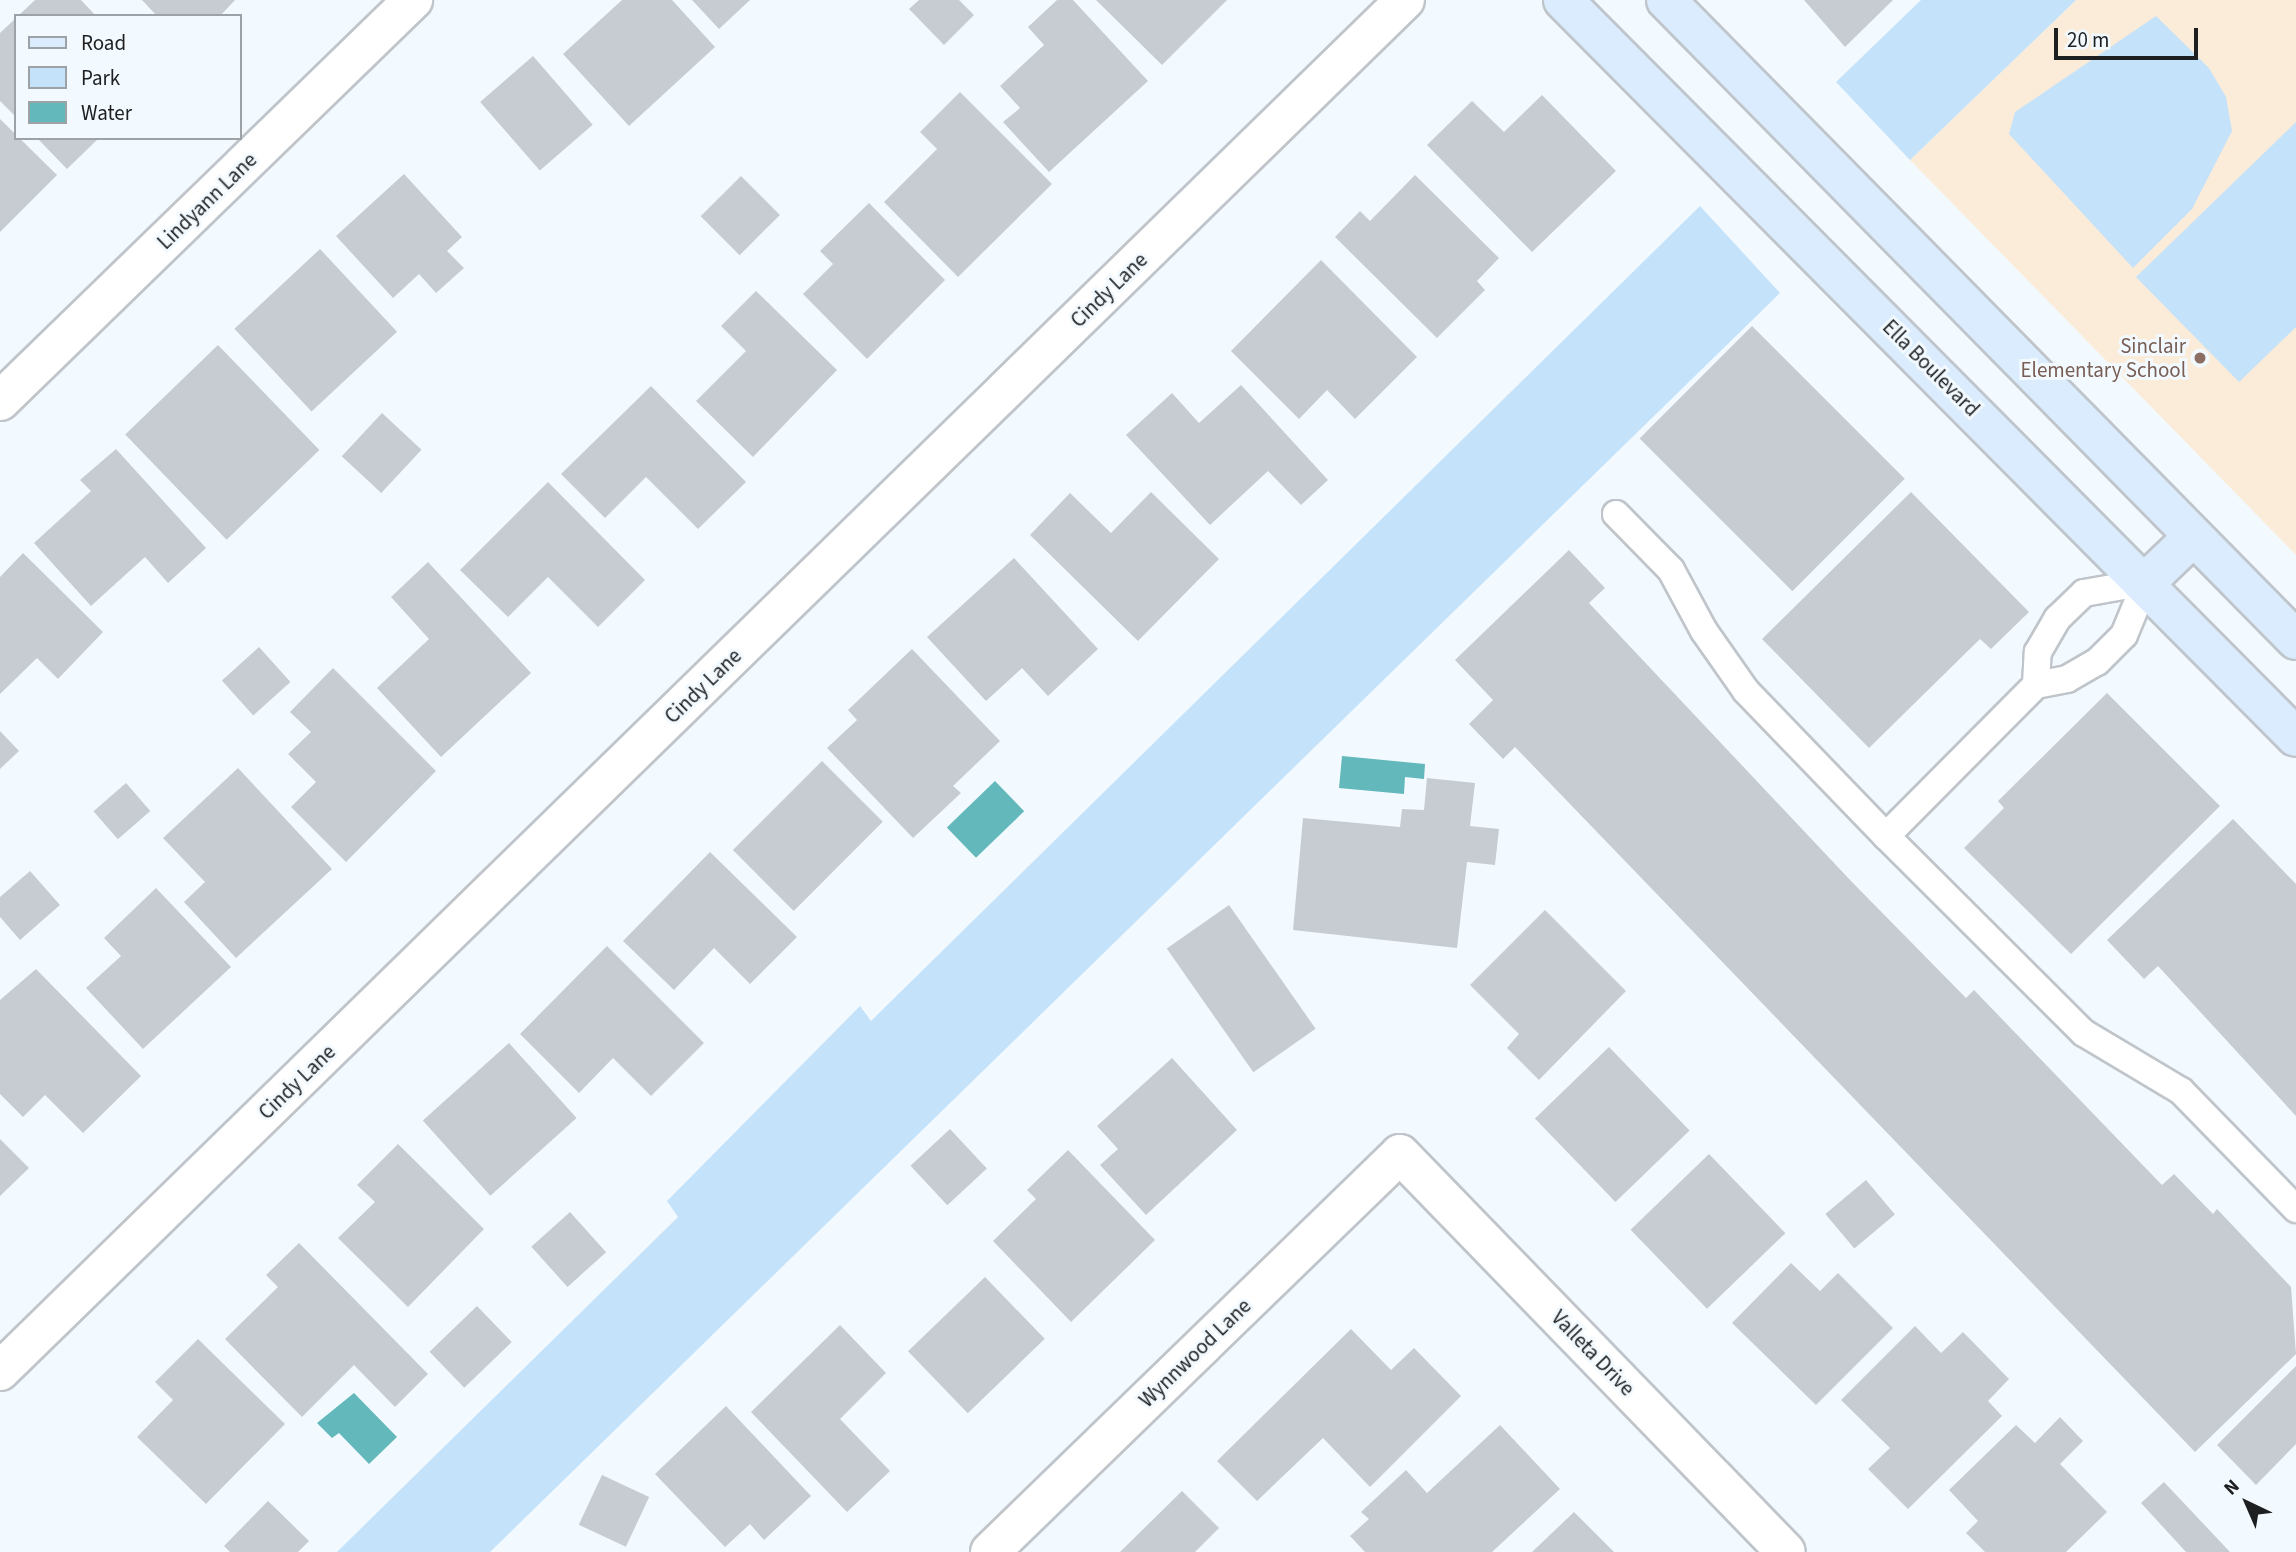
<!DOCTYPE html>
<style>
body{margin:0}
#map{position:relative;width:2296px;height:1552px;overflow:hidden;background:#f3faff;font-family:"Source Sans 3",sans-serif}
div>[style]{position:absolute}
.education>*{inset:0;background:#fbecd9}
.green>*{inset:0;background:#c4e2f9}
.water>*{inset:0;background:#63b8bb;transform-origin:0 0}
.building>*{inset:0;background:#c6ccd1;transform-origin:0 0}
.roads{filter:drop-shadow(2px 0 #bfc5ca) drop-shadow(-2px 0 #bfc5ca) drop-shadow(0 2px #bfc5ca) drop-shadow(0 -2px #bfc5ca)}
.service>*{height:26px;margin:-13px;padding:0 13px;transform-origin:13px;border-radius:13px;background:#fff}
.minor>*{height:38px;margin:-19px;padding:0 19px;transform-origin:19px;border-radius:19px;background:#fff}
.secondary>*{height:38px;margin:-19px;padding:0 19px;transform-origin:19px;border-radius:19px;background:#daecfd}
.dots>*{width:19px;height:19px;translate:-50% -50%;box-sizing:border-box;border:4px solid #f3faff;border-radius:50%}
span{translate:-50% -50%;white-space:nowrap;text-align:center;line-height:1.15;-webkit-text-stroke:6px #f3faff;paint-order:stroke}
.street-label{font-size:21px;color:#1d1f21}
.education-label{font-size:21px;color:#785e54}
.right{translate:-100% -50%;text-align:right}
.legend{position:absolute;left:14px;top:14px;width:228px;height:126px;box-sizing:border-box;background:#f3faff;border:2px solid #9da2a6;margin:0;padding:9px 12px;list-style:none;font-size:21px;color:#1d1f21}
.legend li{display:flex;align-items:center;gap:14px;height:35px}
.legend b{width:35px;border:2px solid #9da2a6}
.north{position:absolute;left:2212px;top:1468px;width:70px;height:70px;-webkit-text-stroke:5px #f3faff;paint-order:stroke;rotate:316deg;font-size:19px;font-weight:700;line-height:28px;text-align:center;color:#1d1f21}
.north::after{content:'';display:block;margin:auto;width:24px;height:32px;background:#1d1f21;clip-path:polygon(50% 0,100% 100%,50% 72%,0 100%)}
.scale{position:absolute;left:2054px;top:28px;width:144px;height:32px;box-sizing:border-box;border:4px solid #1d1f21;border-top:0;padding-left:9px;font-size:21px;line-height:24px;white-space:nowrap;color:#1d1f21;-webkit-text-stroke:5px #f3faff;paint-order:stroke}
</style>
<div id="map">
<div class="education">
<div style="clip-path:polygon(2076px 0,2296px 0,2296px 555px,1910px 160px)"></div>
</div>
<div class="green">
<div style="clip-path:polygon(1921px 0,2076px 0,1910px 160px,1836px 82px)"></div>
<div style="clip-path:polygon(2156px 16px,2209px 68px,2226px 97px,2232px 131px,2192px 209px,2133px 268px,2009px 134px,2015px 112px)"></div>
<div style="clip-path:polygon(2296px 122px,2296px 327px,2239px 382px,2136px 277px)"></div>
<div style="clip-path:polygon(1700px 206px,1780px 293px,490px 1552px,337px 1552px,678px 1217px,667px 1201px,860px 1006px,871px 1021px)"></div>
</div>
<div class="water">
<div style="clip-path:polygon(1342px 756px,1425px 764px,1424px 779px,1405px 777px,1404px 794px,1339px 788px)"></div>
<div style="left:995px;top:781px;width:42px;height:67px;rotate:46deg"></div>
<div style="clip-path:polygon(354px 1393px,397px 1437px,369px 1464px,339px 1433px,332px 1438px,317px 1423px)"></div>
</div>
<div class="building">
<div style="clip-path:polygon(35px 0,81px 0,96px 16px,18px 16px)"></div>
<div style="clip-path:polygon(142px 0,235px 0,220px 16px,157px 16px)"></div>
<div style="clip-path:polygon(622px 0,672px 0,715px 47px,629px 126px,563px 54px)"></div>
<div style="clip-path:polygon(692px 0,750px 0,719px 29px)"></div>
<div style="clip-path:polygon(919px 0,959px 0,974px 15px,944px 45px,909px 9px)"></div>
<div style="clip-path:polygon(1057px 0,1073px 0,1148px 81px,1049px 172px,1003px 122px,1020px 108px,1000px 86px,1044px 45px,1028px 27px)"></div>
<div style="clip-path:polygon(1096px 0,1227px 0,1162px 65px)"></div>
<div style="clip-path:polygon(1804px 0,1893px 0,1845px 47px)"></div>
<div style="clip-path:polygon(16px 18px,16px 117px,0 101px,0 33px)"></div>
<div style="left:533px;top:56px;width:91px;height:70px;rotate:49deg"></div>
<div style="clip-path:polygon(960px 92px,1052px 184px,958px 277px,884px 202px,937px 149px,920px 132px)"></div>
<div style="clip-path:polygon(1542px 95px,1616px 171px,1532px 252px,1427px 145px,1472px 101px,1504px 132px)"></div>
<div style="clip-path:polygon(0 119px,57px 175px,0 232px)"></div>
<div style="clip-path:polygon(37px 138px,99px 138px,67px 169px)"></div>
<div style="clip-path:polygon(404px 174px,462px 237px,447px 251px,464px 268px,436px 293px,419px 274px,393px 298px,336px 236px)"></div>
<div style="clip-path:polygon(1415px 175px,1499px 258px,1477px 281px,1485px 290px,1437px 338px,1335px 237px,1360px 211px,1370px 221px)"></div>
<div style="left:741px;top:176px;width:55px;height:57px;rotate:45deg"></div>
<div style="clip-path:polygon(869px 203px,945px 280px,867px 359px,803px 294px,833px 264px,820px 251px)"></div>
<div style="left:320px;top:249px;width:113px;height:117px;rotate:47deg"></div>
<div style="clip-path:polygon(1321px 260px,1417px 357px,1355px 419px,1327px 390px,1299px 419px,1231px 351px)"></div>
<div style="clip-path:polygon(756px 291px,837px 370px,753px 457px,696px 401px,746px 351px,721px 326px)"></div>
<div style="left:1752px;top:326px;width:216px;height:159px;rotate:45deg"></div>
<div style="left:218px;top:345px;width:146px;height:129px;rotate:46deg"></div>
<div style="clip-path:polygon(1241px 385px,1328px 480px,1301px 505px,1268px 471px,1210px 525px,1126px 435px,1172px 393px,1199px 423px)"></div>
<div style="clip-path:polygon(651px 386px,746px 482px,698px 529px,646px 477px,605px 518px,561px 474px)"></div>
<div style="left:382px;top:413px;width:54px;height:59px;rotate:43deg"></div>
<div style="clip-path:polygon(116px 449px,206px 548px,168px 583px,145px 557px,91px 606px,34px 543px,91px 491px,80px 480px)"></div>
<div style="clip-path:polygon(548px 482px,645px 580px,598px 627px,548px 577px,508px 617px,460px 570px)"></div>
<div style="clip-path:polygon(1151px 492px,1219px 559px,1138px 641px,1030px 535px,1070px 493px,1111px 533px)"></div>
<div style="clip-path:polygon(1911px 492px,2029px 612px,1991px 649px,1980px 639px,1869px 748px,1762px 639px)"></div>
<div style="clip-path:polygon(1569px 550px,1605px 588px,1589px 603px,1851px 881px,1966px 998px,1974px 990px,2162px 1185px,2174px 1174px,2213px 1214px,2217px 1209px,2291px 1287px,2296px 1354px,2195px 1452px,1515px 747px,1503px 759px,1469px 724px,1493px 700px,1455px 660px)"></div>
<div style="clip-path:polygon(23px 553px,103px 632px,58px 679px,37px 658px,0 694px,0 577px)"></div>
<div style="clip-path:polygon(1014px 558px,1098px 649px,1048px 696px,1022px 668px,986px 701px,927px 637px)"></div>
<div style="clip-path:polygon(428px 562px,531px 673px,441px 757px,377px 688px,429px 639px,391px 597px)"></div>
<div style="left:259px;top:647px;width:47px;height:50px;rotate:48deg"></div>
<div style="clip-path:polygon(912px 649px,1000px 741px,953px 786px,961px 793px,913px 838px,827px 748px,857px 720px,848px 710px)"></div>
<div style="clip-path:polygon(333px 668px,436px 771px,346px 862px,291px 807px,316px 782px,288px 754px,311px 732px,290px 712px)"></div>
<div style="clip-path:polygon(2107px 693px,2220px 806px,2071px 954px,1964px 848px,2004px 808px,1998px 801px)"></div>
<div style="clip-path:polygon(0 731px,19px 751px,0 769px)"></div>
<div style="left:822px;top:761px;width:86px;height:126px;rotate:45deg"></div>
<div style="clip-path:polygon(238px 768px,332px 869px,236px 958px,184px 902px,205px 882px,163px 838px)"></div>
<div style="clip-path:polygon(1427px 778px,1475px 783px,1470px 826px,1499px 829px,1495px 865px,1467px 862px,1457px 948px,1293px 930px,1303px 818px,1400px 827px,1402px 809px,1424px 810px)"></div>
<div style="left:126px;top:783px;width:37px;height:43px;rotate:49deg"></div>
<div style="clip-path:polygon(2233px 819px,2296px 884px,2296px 1116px,2158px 966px,2144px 979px,2107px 940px)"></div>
<div style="clip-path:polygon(710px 852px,797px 937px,750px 984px,714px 948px,674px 990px,623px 941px)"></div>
<div style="clip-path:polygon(30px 871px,60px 905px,20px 940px,0 917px,0 897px)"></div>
<div style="clip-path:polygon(156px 888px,231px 967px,143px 1049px,86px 988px,121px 956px,104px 938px)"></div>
<div style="left:1229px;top:905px;width:151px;height:76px;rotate:55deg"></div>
<div style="clip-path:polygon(1545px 910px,1626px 991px,1539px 1080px,1507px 1048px,1519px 1034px,1470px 985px)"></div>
<div style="clip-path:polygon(607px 946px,704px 1043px,651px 1096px,613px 1058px,579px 1093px,520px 1034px)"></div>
<div style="clip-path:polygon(36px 969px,141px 1076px,83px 1133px,45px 1095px,23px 1117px,0 1094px,0 1000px)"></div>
<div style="left:509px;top:1043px;width:101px;height:116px;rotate:48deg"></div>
<div style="left:1609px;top:1047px;width:116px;height:103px;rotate:46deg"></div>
<div style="clip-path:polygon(1172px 1058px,1237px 1130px,1146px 1215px,1100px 1165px,1118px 1149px,1097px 1126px)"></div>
<div style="left:950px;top:1129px;width:54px;height:54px;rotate:47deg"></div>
<div style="clip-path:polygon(0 1139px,29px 1168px,0 1196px)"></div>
<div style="clip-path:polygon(398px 1144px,484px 1229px,408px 1307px,338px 1238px,375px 1202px,357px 1185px)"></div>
<div style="clip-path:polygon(1068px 1150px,1155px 1240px,1071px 1322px,993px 1241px,1036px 1199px,1027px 1190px)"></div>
<div style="left:1709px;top:1154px;width:110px;height:109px;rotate:46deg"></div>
<div style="left:1866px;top:1180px;width:45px;height:53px;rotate:50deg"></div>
<div style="left:570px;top:1212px;width:54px;height:52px;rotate:48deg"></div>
<div style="clip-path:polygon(299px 1243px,428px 1374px,395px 1407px,354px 1365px,302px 1417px,225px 1339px,278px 1287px,266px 1275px)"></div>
<div style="clip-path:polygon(1791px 1263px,1820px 1291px,1838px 1273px,1893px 1328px,1816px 1405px,1732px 1323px)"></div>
<div style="left:985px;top:1277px;width:86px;height:107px;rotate:46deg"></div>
<div style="left:477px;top:1306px;width:50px;height:66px;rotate:46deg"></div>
<div style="clip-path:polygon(840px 1325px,886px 1373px,840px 1419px,890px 1471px,847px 1512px,751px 1412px)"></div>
<div style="clip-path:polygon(1915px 1326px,1941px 1353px,1963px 1332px,2009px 1379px,1988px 1401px,2002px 1416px,1908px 1509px,1868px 1469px,1890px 1448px,1841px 1400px)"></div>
<div style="clip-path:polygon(1351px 1329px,1391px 1370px,1414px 1348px,1461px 1396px,1370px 1487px,1323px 1438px,1257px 1501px,1217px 1461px)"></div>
<div style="clip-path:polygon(198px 1339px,285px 1424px,206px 1504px,137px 1437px,173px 1400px,155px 1382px)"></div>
<div style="clip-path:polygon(2296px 1366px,2296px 1444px,2256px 1485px,2217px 1445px)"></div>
<div style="clip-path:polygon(726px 1406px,811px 1496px,764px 1540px,750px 1524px,725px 1547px,655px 1474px)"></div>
<div style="clip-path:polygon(2060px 1417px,2083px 1441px,2060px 1464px,2107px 1512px,2066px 1552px,1985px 1552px,1966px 1533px,1978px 1521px,1949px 1490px,2016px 1425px,2035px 1443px)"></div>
<div style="clip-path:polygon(1500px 1425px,1560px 1489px,1492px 1552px,1365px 1552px,1350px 1536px,1369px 1519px,1361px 1512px,1406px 1470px,1427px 1493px)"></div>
<div style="left:602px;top:1475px;width:52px;height:55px;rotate:25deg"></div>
<div style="clip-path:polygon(2164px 1482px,2230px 1552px,2186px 1552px,2141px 1503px)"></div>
<div style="clip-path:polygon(1182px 1491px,1219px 1528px,1195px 1552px,1120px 1552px)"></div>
<div style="clip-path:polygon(268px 1501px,309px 1541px,298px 1552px,230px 1552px,224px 1546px)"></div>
<div style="clip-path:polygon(1574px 1512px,1614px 1552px,1532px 1552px)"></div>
</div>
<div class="roads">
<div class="service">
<div style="left:1616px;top:514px;width:78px;rotate:45.5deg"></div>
<div style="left:1671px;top:570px;width:69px;rotate:61.6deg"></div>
<div style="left:1704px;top:631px;width:73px;rotate:55deg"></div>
<div style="left:1746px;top:691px;width:202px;rotate:46deg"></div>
<div style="left:1886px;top:836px;width:279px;rotate:44.9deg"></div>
<div style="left:2084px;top:1033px;width:113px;rotate:30.9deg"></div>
<div style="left:2181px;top:1091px;width:165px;rotate:45.7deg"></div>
<div style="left:2036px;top:685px;width:33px;rotate:-87deg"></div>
<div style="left:2038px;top:652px;width:39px;rotate:-60deg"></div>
<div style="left:2058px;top:618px;width:36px;rotate:-44deg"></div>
<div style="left:2084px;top:593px;width:63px;rotate:-10.1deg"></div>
<div style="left:1886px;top:836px;width:213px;rotate:-45.2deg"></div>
<div style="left:2036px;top:685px;width:32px;rotate:-11deg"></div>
<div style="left:2067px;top:679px;width:34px;rotate:-30deg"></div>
<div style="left:2097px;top:662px;width:38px;rotate:-45deg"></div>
<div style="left:2124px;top:635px;width:57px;rotate:-67.5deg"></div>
</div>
<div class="minor">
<div style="left:0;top:401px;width:576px;rotate:-44.16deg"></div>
<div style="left:0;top:1371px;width:1963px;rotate:-44.3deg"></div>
<div style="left:990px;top:1552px;width:571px;rotate:-44.15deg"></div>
<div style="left:1400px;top:1154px;width:554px;rotate:45.88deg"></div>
</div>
<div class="secondary">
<div style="left:1563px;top:0;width:1039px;rotate:45.16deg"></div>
<div style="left:1666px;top:0;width:898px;rotate:45.45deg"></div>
<div style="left:2146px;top:582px;width:66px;rotate:-43.8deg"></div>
</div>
</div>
<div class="dots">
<div style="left:2200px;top:358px;background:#8d6e63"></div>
</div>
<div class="street-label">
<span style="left:207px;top:201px;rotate:-44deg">Lindyann Lane</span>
<span style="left:1109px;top:290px;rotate:-44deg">Cindy Lane</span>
<span style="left:1931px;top:368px;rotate:45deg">Ella Boulevard</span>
<span style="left:703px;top:686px;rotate:-44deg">Cindy Lane</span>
<span style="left:297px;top:1082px;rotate:-44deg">Cindy Lane</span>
<span style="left:1195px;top:1353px;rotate:-44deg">Wynnwood Lane</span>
<span style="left:1593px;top:1353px;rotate:46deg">Valleta Drive</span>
</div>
<div class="education-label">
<span class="right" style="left:2186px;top:358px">Sinclair<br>Elementary School</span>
</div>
<ul class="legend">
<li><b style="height:9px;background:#daecfd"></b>Road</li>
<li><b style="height:19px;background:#c4e2f9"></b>Park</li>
<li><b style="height:19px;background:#63b8bb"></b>Water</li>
</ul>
<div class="north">N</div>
<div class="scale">20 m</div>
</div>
